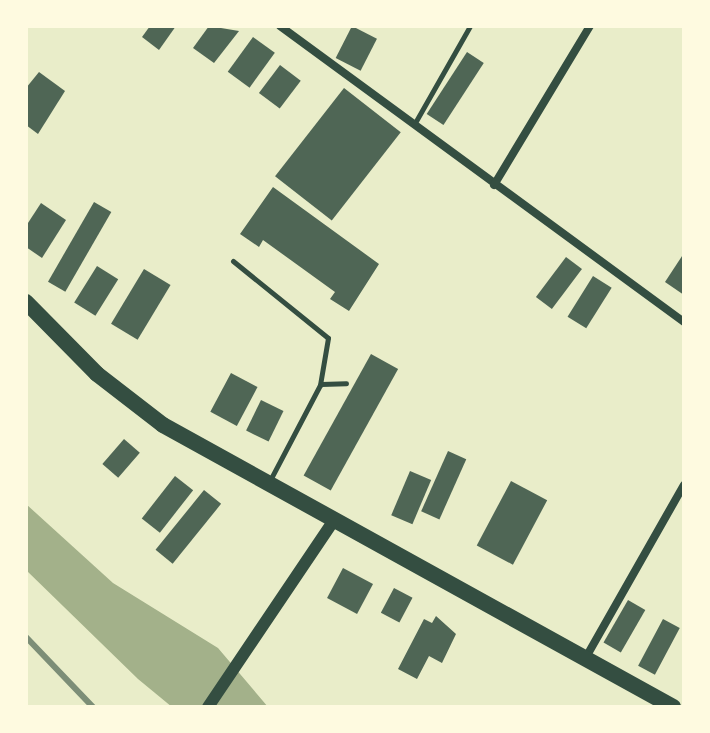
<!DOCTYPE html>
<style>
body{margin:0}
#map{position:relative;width:710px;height:733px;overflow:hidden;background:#e9edc9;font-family:Figtree,sans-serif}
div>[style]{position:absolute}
.water>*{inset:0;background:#a3b18a}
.building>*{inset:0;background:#4f6655;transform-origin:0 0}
.service>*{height:5px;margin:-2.5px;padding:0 2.5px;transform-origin:2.5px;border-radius:2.5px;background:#344e41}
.minor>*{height:8px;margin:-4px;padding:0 4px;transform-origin:4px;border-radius:4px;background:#344e41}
.tertiary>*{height:12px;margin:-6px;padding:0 6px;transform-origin:6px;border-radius:6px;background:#344e41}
.trunk>*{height:16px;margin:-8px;padding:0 8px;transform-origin:8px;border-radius:8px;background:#344e41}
.rail>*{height:6px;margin:-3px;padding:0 3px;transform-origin:3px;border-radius:3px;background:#7c8e77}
span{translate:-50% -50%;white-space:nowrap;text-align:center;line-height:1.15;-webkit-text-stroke:8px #fefae0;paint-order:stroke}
.frame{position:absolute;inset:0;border:28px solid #fefae0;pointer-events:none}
</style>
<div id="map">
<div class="water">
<div style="clip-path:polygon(26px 504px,113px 583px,218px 648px,268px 707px,172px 707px,138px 679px,26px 570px)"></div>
</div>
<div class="building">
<div style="clip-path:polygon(150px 26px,176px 26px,159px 50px,142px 37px)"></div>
<div style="clip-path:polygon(209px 26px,239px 31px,214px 63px,193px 48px)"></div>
<div style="left:352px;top:26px;width:28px;height:36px;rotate:27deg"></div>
<div style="left:253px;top:37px;width:27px;height:43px;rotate:36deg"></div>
<div style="left:467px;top:52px;width:20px;height:74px;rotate:33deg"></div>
<div style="left:280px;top:65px;width:26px;height:35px;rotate:37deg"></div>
<div style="clip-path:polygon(39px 72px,65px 91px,38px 134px,26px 125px,26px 88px)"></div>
<div style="left:344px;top:88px;width:72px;height:112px;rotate:38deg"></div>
<div style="clip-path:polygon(273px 187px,379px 264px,349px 311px,330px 299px,335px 292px,263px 240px,259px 247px,240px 234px)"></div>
<div style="left:94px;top:202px;width:20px;height:92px;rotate:30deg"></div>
<div style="clip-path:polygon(41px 203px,66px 220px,42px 258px,26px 247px,26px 226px)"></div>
<div style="clip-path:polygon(684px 253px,684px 295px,665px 282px)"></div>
<div style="left:566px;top:257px;width:20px;height:50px;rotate:37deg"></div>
<div style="left:97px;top:266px;width:25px;height:43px;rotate:32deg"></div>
<div style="left:144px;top:269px;width:31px;height:64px;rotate:31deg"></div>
<div style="left:593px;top:276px;width:22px;height:48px;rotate:32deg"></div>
<div style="left:371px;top:354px;width:31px;height:139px;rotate:29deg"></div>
<div style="left:231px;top:373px;width:30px;height:44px;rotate:28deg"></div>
<div style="left:261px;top:400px;width:25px;height:34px;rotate:26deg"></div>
<div style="left:124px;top:439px;width:21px;height:33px;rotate:41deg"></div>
<div style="left:448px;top:451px;width:20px;height:66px;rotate:24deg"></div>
<div style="left:410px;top:471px;width:23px;height:48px;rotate:23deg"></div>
<div style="left:175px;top:476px;width:23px;height:54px;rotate:38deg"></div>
<div style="left:511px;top:481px;width:41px;height:73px;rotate:28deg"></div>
<div style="left:204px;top:490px;width:22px;height:77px;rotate:39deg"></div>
<div style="left:343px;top:568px;width:34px;height:34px;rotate:28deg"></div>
<div style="left:394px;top:588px;width:21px;height:28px;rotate:28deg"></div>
<div style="left:628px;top:600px;width:20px;height:49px;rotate:30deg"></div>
<div style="clip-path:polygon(436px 616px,456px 634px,442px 663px,429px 656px,417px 679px,398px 669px,424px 619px,432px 623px)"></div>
<div style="left:663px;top:619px;width:19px;height:53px;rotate:28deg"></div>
</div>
<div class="service">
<div style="left:416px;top:121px;width:109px;rotate:-60.4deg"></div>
<div style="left:233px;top:261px;width:122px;rotate:39deg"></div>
<div style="left:328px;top:338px;width:48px;rotate:99.7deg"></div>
<div style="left:320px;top:385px;width:110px;rotate:117.7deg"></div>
<div style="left:321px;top:384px;width:25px;rotate:-2deg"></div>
</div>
<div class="minor">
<div style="left:280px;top:26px;width:501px;rotate:36.23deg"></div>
<div style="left:494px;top:185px;width:186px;rotate:-58.9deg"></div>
<div style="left:585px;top:659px;width:200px;rotate:-60.4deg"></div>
</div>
<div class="tertiary">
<div style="left:208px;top:707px;width:222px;rotate:-56deg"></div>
</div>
<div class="trunk">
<div style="left:26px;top:302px;width:101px;rotate:45.4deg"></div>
<div style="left:97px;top:374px;width:83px;rotate:37.7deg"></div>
<div style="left:163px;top:425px;width:583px;rotate:28.94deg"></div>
</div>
<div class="rail">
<div style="left:26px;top:637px;width:97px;rotate:46.3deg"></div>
</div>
<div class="frame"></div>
</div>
